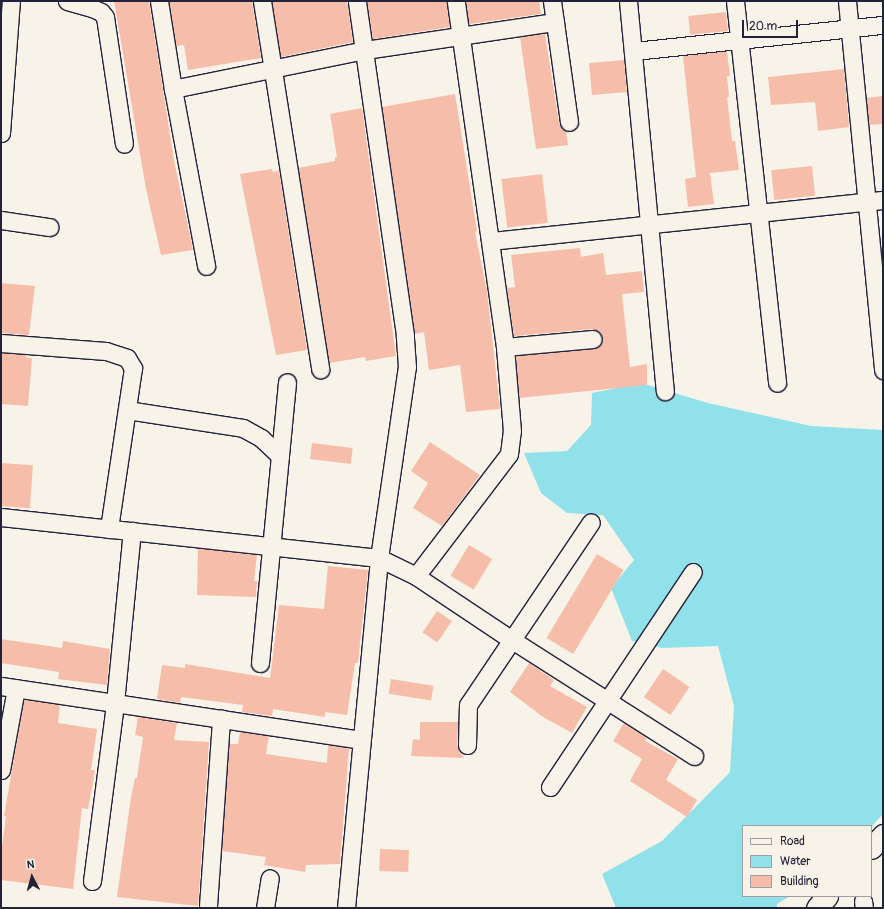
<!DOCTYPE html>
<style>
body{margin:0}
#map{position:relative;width:884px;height:909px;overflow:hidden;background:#f7f3e8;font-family:Pangolin,sans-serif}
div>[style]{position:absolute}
.water>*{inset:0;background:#90e1e9}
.building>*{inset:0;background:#f6beaa;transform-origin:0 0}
.roads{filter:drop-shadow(1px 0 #22223b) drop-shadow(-1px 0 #22223b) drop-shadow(0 1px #22223b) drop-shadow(0 -1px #22223b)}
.minor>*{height:17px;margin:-8.5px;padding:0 8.5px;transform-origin:8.5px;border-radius:8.5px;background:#f7f3e8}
.tertiary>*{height:21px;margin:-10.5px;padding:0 10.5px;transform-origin:10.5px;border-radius:10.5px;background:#f7f3e8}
span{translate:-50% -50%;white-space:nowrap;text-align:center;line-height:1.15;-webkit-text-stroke:3px #f7f3e8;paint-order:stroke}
.frame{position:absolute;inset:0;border:2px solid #22223b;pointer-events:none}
.legend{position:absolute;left:742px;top:825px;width:130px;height:72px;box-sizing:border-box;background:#f7f3e8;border:1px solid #a29fa3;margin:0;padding:5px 7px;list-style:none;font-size:12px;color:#22223b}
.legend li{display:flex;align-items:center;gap:8px;height:20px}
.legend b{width:20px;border:1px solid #a29fa3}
.north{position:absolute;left:12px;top:857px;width:40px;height:40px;-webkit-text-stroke:3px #f7f3e8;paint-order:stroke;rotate:354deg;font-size:11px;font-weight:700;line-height:16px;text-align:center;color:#22223b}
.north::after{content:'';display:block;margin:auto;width:14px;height:18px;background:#22223b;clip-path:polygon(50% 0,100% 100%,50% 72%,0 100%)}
.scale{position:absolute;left:742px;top:20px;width:56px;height:18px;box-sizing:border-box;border:2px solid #22223b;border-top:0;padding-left:5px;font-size:12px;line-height:14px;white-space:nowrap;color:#22223b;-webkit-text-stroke:3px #f7f3e8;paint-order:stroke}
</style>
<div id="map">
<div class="water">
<div style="clip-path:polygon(641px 383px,708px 403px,811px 426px,883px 430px,883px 814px,871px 827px,743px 826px,743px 896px,790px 896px,777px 904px,777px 908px,616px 908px,602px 874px,662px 841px,730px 772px,734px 706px,718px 646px,662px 648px,632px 641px,611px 588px,634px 560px,603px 515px,567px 513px,541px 493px,524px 453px,567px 451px,591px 425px,592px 393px)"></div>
</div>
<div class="building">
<div style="clip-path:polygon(114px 1px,149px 1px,174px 160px,193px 250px,161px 255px,146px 189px)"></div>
<div style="clip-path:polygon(169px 1px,252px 1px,261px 58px,188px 70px,184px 45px,176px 46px)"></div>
<div style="clip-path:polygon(272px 1px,347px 1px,353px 42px,281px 57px)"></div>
<div style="clip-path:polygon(367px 1px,446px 1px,450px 27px,373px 39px)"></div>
<div style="clip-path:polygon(466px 1px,539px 1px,541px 14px,469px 24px)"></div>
<div style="left:726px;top:12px;width:19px;height:38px;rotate:84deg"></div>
<div style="clip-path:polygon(545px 34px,559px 123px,566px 131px,568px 145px,536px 149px,520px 37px)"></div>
<div style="clip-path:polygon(727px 51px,730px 76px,727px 76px,729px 97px,727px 97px,732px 141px,735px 141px,739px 170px,710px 173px,714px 204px,688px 207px,685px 179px,696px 177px,683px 56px)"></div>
<div style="left:624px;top:60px;width:32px;height:35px;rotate:85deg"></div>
<div style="clip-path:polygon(844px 69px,849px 127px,818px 131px,815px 102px,771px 105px,768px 77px)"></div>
<div style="clip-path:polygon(455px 94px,477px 231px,475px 232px,487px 291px,500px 409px,466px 412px,460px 365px,429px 370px,424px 332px,415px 334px,382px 107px)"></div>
<div style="clip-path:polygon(883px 96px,883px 124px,869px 125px,866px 98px)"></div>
<div style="clip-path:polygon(362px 108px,396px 356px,366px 361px,365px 357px,329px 363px,298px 168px,335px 161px,335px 157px,337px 157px,330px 114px)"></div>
<div style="left:812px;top:166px;width:30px;height:41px;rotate:84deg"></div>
<div style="clip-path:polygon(272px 169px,273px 172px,279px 171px,307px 350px,276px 355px,240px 174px)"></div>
<div style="left:542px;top:174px;width:49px;height:41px;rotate:83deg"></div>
<div style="clip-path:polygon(580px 248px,581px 257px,603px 253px,606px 275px,642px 271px,644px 292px,622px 294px,630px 367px,647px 364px,647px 385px,519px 398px,516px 356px,594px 349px,599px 347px,603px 338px,601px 333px,592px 329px,514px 336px,507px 288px,515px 287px,511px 255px)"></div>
<div style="clip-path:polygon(1px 283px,35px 286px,29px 335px,1px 333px)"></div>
<div style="clip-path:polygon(1px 353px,27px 355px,26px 358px,32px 358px,28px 406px,1px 404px)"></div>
<div style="clip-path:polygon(430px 442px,480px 475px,442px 526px,413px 508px,428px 483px,411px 471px)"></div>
<div style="left:312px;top:443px;width:41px;height:16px;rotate:7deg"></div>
<div style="left:1px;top:463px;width:32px;height:43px;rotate:4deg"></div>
<div style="left:469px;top:545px;width:27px;height:36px;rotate:31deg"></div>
<div style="clip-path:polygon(198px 548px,257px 555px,254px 581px,257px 581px,256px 597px,197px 595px)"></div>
<div style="left:597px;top:554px;width:31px;height:98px;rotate:31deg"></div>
<div style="clip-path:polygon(328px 566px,368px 570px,358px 663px,355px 663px,347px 715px,325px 712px,325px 717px,273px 709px,272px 716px,242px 712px,243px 705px,181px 697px,180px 703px,157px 699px,162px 665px,185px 668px,185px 664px,270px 678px,279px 605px,324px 609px)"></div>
<div style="left:437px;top:611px;width:18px;height:26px;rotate:34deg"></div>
<div style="clip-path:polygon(1px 639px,62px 648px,63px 641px,110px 649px,107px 685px,58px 679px,59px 672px,1px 663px)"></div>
<div style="clip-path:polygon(529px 663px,554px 680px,550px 686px,587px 707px,572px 733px,543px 717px,510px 692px)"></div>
<div style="left:663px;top:669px;width:32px;height:34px;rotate:34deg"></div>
<div style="left:391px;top:679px;width:43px;height:15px;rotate:9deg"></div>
<div style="clip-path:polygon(24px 700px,60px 705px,58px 723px,97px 729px,91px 770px,95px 770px,92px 788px,88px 809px,82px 808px,73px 889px,1px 880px,1px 855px,6px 816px,4px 816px)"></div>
<div style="clip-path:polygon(138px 717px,177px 723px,174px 740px,209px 742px,198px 906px,117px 897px,131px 797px,135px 778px,137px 778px,143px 737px,135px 735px)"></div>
<div style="clip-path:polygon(420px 722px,458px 722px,457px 745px,464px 758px,411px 756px,413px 739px,420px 740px)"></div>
<div style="clip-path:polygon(624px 723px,647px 738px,645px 741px,678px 759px,666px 780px,697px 800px,687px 817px,630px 781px,642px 759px,613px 741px)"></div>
<div style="clip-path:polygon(240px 732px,269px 736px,266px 754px,327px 763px,328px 745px,349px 748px,340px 864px,306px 865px,305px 872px,264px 865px,266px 857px,222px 851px,229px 744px,238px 744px)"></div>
<div style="left:380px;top:849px;width:29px;height:22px;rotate:2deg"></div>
</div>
<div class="roads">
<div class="minor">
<div style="left:67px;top:1px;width:26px;rotate:16deg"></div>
<div style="left:92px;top:8px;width:10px;rotate:24deg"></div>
<div style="left:101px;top:12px;width:6px;rotate:51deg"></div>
<div style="left:105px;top:17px;width:128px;rotate:81.5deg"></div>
<div style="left:159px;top:1px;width:89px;rotate:81deg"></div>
<div style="left:173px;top:89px;width:180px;rotate:79.4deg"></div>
<div style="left:262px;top:1px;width:373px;rotate:81deg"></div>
<div style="left:552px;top:1px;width:122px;rotate:82deg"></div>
<div style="left:628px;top:1px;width:392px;rotate:84.6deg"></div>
<div style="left:735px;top:1px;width:384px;rotate:83.7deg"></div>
<div style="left:847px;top:1px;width:371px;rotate:84.4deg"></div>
<div style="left:634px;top:51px;width:250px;rotate:-6deg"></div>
<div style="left:173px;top:89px;width:196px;rotate:-11.5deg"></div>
<div style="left:365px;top:50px;width:192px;rotate:-8.4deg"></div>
<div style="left:1px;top:133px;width:132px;rotate:-85.7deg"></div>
<div style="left:1px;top:220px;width:49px;rotate:8.3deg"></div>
<div style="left:491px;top:241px;width:394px;rotate:-6deg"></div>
<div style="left:1px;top:343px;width:105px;rotate:4.4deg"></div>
<div style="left:106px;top:351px;width:22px;rotate:18deg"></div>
<div style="left:127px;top:358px;width:12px;rotate:59deg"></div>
<div style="left:133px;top:368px;width:163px;rotate:98.5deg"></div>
<div style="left:505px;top:347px;width:88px;rotate:-5.2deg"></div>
<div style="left:127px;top:410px;width:117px;rotate:8.8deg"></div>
<div style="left:243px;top:428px;width:21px;rotate:29deg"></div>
<div style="left:261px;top:438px;width:26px;rotate:43deg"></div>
<div style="left:1px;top:517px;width:380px;rotate:6.2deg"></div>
<div style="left:379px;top:558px;width:41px;rotate:25.9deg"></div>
<div style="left:416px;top:576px;width:115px;rotate:33.7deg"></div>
<div style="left:512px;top:640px;width:216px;rotate:32.5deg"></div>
<div style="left:416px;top:576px;width:153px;rotate:-52.7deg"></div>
<div style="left:509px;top:454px;width:23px;rotate:-83deg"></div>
<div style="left:512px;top:431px;width:84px;rotate:-94.8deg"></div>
<div style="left:505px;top:347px;width:349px;rotate:-98.1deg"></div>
<div style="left:260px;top:663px;width:282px;rotate:-84.5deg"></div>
<div style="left:1px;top:686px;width:364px;rotate:8.5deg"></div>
<div style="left:467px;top:745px;width:40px;rotate:-88.6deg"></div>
<div style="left:468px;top:705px;width:220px;rotate:-56.1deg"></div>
<div style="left:1px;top:770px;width:83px;rotate:-79.6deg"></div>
<div style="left:550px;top:787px;width:258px;rotate:-56.4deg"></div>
<div style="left:92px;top:881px;width:179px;rotate:-82.6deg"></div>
<div style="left:115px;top:703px;width:173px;rotate:-84.4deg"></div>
<div style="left:863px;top:901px;width:7px;rotate:82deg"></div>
<div style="left:208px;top:906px;width:188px;rotate:-86deg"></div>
<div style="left:265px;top:908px;width:30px;rotate:-81deg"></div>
<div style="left:346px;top:908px;width:352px;rotate:-84.6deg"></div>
<div style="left:379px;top:558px;width:193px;rotate:-81.7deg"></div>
<div style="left:407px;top:367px;width:32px;rotate:-94deg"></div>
<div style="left:405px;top:335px;width:337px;rotate:-98.2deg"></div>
</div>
<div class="tertiary">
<div style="left:871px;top:848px;width:18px;rotate:-47deg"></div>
<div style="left:817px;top:908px;width:16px;rotate:-50deg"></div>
</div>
</div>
<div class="frame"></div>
<ul class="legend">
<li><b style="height:5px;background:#f7f3e8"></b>Road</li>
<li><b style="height:11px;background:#90e1e9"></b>Water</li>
<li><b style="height:11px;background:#f6beaa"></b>Building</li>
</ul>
<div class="north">N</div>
<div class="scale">20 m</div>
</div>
